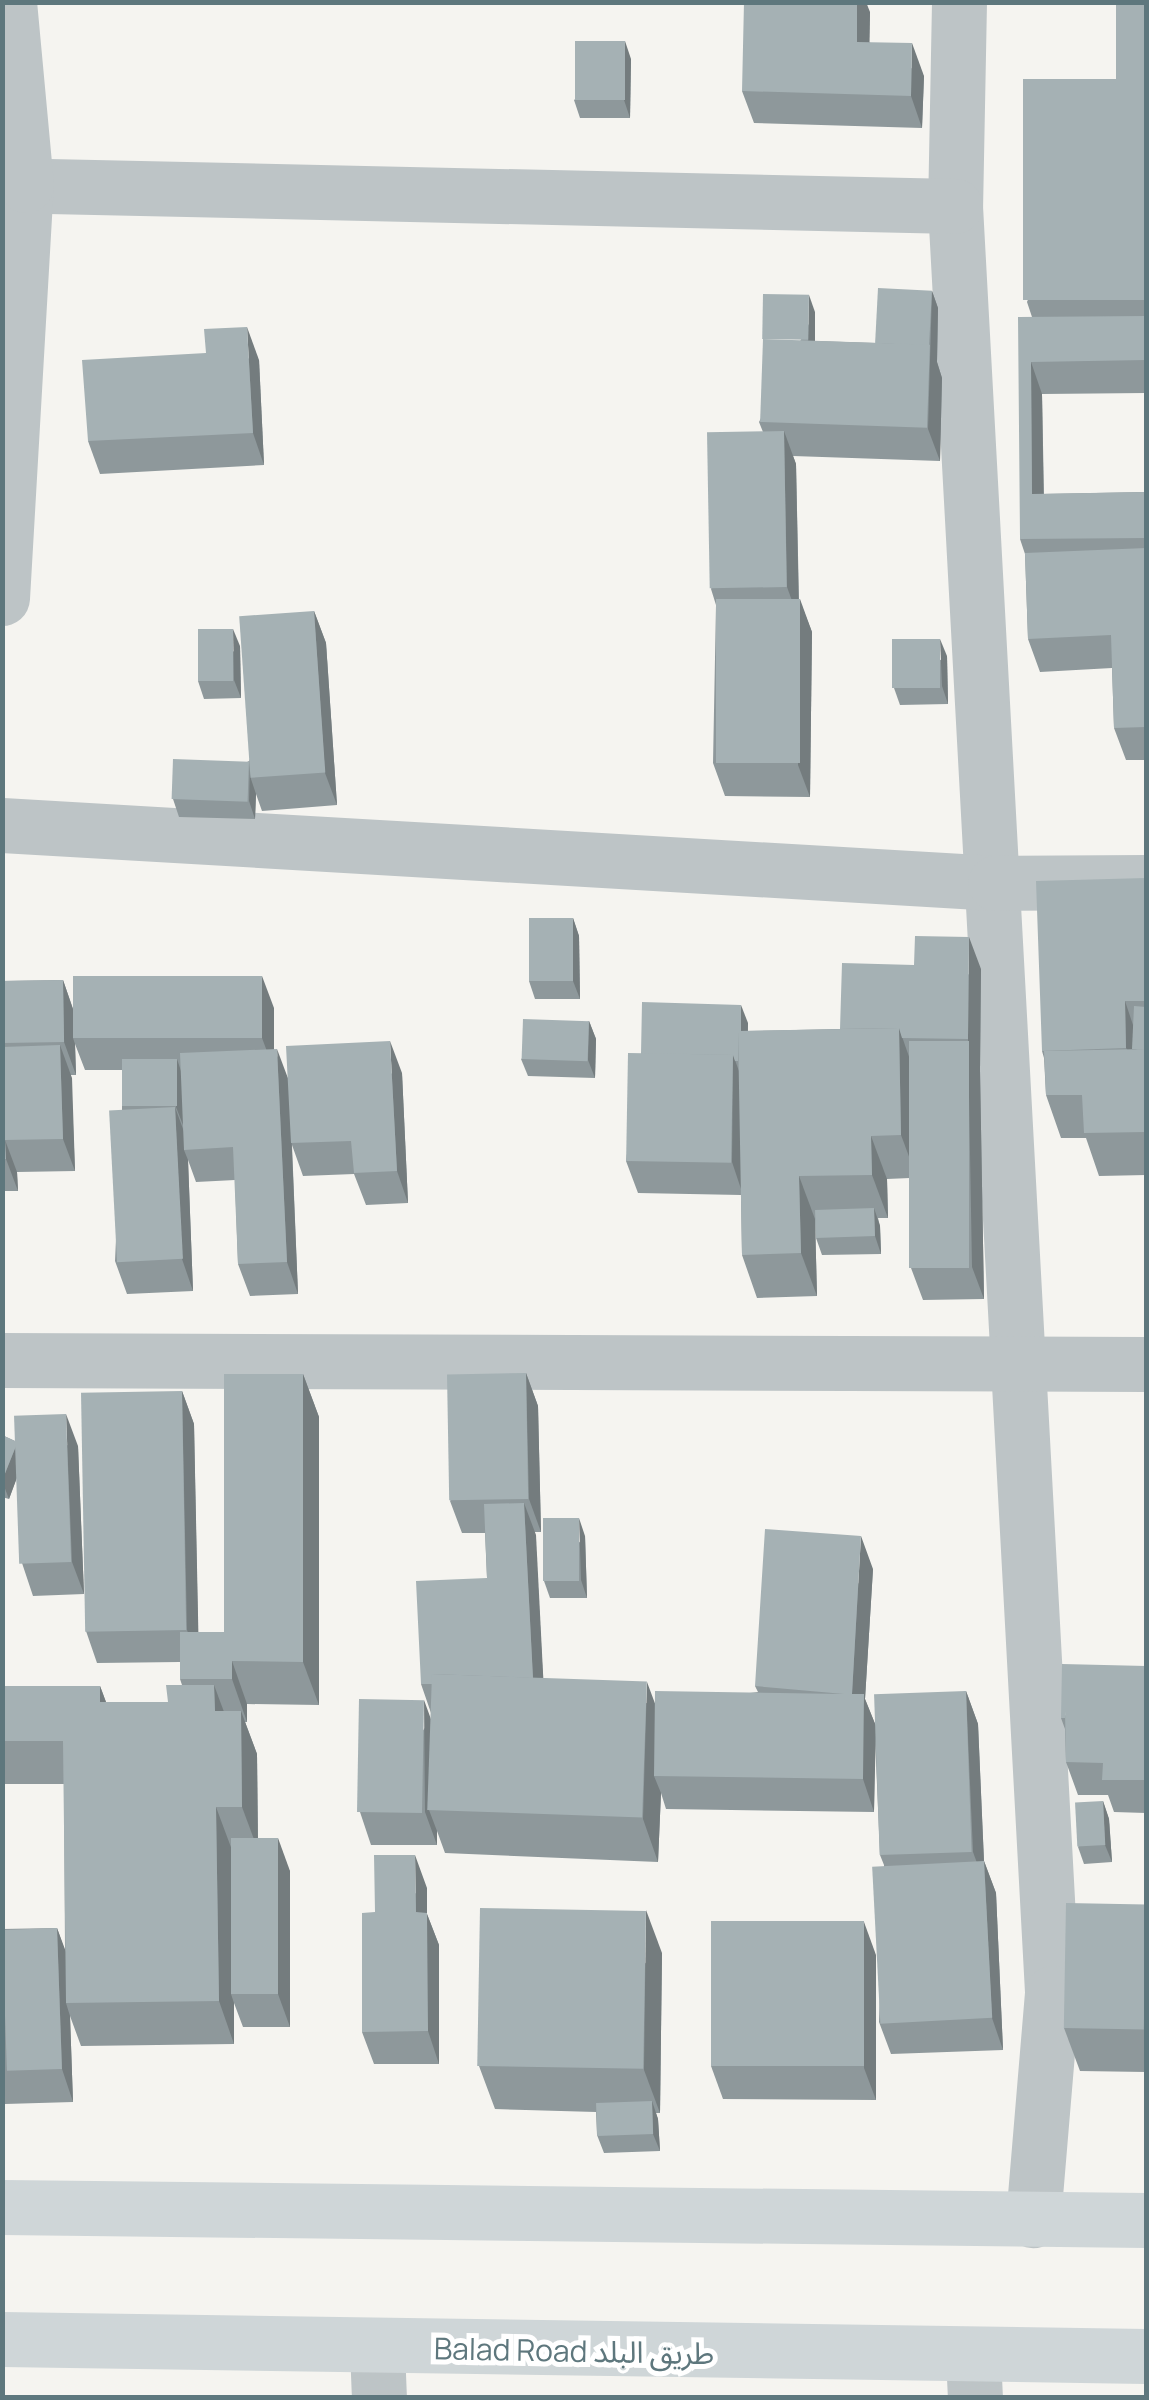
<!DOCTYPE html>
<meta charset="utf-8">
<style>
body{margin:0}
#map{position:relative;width:1149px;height:2400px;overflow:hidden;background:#f5f4f0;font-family:Manrope,"Noto Sans Arabic",sans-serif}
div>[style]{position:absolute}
.minor>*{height:55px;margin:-27.5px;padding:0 27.5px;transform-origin:27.5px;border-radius:27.5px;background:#bdc4c6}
.highway>*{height:55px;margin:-27.5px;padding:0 27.5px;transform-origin:27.5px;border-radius:27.5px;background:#cfd6d8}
.wall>*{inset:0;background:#8e989b}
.shaded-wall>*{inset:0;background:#747c7e}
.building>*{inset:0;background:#a5b1b4;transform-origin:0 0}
span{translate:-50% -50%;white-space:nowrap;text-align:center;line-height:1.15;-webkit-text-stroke:10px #fff;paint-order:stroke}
.street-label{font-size:30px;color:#5e777d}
.frame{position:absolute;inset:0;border:5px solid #5e777d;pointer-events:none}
</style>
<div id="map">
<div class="minor">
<div style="left:959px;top:2px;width:204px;rotate:91.1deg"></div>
<div style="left:955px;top:206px;width:1790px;rotate:86.89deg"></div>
<div style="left:1052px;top:1993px;width:228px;rotate:94.8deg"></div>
<div style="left:2px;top:185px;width:953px;rotate:1.26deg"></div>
<div style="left:2px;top:598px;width:414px;rotate:-86.7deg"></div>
<div style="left:26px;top:185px;width:184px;rotate:-95.3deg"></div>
<div style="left:2px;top:825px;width:995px;rotate:3.34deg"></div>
<div style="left:995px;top:883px;width:151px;rotate:-0.4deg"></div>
<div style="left:2px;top:1360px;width:1144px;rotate:0.2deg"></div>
<div style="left:377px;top:2349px;width:49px;rotate:87.7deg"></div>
<div style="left:973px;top:2356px;width:42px;rotate:87.3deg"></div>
</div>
<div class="highway">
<div style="left:2px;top:2207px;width:1144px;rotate:0.65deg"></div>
<div style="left:2px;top:2339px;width:1144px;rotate:0.85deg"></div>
</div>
<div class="wall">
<div style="clip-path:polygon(1146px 2px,1146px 393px,1042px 394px,1044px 494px,1146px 492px,1146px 760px,1126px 760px,1114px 728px,1112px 668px,1040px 672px,1028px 639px,1025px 554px,1020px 539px,1032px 317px,1027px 302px,1118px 79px)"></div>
<div style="clip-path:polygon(870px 12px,869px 42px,924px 76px,922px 128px,754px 123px,742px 91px)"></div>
<div style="clip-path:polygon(631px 59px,630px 118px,580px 118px,574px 100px)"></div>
<div style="clip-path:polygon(932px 291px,938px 308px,937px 362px,942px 378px,940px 461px,793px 456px,796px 464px,799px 599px,812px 632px,810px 797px,725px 796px,713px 763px,716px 605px,711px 589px,763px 432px,759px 422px,815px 312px,815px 341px,876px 343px)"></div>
<div style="clip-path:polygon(206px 353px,259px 360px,264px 465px,100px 474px,88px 441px)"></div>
<div style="clip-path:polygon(314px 611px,326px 643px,337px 805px,262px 811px,256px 794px,255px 819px,179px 817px,173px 799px,249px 761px)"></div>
<div style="clip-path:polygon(240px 646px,241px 698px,204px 699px,198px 681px)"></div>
<div style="clip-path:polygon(947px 656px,948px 704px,900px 705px,894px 688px)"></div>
<div style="clip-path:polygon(1146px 878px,1146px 1175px,1099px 1176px,1086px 1138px,1061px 1138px,1046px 1095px,1044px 1058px,1042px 1051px)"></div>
<div style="clip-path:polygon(573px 918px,579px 936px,580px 999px,535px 999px,529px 981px)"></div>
<div style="clip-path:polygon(981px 969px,980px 1070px,984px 1299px,923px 1300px,911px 1268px,910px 1178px,887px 1179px,888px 1218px,878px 1218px,880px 1226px,881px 1254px,822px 1255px,816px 1238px,815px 1219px,817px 1296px,757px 1298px,742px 1255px,741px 1195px,638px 1193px,626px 1161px,641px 1054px,748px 1023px,748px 1031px,840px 1029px)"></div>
<div style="clip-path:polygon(63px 980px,73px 1009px,274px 1008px,274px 1049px,288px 1079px,402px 1073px,408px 1203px,366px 1205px,354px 1174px,303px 1176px,292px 1145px,298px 1294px,250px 1296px,238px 1264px,235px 1180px,196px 1182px,188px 1160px,193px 1291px,127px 1294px,115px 1261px,122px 1109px,122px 1070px,85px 1070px,75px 1044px,76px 1075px,71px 1075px,75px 1171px,17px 1172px,18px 1191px,2px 1191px,2px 981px)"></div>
<div style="clip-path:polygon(589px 1021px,596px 1039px,595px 1078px,528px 1076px,521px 1059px)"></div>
<div style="clip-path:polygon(526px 1373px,538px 1406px,541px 1532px,535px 1532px,543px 1679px,655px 1705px,758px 1692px,755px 1686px,873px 1569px,865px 1699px,875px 1724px,966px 1691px,978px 1724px,984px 1861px,996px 1893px,1003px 2050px,891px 2054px,879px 2022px,884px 1865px,880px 1855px,875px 1738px,874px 1812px,666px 1809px,661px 1793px,658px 1862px,445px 1853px,437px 1831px,437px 1845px,371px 1845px,360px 1812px,431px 1720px,431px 1713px,421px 1684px,487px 1578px,485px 1533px,462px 1533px,450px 1501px)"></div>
<div style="clip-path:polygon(303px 1374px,319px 1417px,319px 1705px,247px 1704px,247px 1722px,245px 1722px,257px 1754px,258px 1838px,290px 1871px,290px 2027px,243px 2027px,234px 2003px,234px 2044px,81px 2046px,70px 2016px,73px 2102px,5px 2104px,2px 2097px,2px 1929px,57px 1928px,65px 1951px,64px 1784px,2px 1784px,2px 1686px,100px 1686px,106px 1702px,168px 1702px,182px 1685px,180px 1679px,180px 1662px,97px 1663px,86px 1631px,182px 1391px,194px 1424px,198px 1632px,224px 1632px)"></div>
<div style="clip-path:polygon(2px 1435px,15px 1441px,78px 1446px,84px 1594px,33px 1596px,22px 1563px,17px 1477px,9px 1499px,2px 1497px)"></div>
<div style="clip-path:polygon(585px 1536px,587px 1598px,550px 1598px,544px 1581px)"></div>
<div style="clip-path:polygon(1146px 1666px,1146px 1813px,1114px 1812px,1108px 1795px,1078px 1795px,1066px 1762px,1065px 1729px,1061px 1718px)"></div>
<div style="clip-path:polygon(1103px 1801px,1109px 1819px,1112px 1862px,1084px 1864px,1078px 1847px)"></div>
<div style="clip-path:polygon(427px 1888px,427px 1914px,439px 1945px,439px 2064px,374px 2064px,362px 2032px,375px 1912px)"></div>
<div style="clip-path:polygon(1146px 1905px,1146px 2072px,1080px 2071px,1064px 2028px)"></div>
<div style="clip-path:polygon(662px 1953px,660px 2113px,656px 2113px,658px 2119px,660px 2151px,604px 2153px,597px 2135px,596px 2112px,495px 2109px,479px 2066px)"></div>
<div style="clip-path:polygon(876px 1955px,876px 2100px,723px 2099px,711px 2066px)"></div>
</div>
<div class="shaded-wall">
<div style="clip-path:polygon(857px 2px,866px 2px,870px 12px,869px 74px,857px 42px)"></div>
<div style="clip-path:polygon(625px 41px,631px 59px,630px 118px,624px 100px)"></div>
<div style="clip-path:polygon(912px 43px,924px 76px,922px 128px,911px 96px)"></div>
<div style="clip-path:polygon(932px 291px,938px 308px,937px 362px,942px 378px,940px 461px,928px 429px)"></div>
<div style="clip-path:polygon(809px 295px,815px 312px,815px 367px,808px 350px)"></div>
<div style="clip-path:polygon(247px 327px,259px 360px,264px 465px,253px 433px)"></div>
<div style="clip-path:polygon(1031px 362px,1042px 394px,1044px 526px,1032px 494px)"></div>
<div style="clip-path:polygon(784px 431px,796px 464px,799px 620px,787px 587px)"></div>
<div style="clip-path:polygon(800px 599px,812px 632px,810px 797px,798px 765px)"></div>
<div style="clip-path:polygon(314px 611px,326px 643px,337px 805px,325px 773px)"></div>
<div style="clip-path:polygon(233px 629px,240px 646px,241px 698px,234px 680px)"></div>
<div style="clip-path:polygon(940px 639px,947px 656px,948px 704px,942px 686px)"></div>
<div style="clip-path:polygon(250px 761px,251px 779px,256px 794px,255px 819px,249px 801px)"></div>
<div style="clip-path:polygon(573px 918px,579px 936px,580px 999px,573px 981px)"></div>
<div style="clip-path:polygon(969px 937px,981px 969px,980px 1070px,984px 1299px,972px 1267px,968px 1039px)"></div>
<div style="clip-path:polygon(262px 976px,274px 1008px,274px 1070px,262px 1038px)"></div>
<div style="clip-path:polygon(63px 980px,74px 1012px,73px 1038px,75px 1044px,76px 1075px,64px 1042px)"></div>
<div style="clip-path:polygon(1125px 1001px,1136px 1034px,1137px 1064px,1126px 1048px)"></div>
<div style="clip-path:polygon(741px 1005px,748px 1023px,746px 1079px,740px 1061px)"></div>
<div style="clip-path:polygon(589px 1021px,596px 1039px,595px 1078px,588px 1060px)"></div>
<div style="clip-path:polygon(899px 1028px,914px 1071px,917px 1178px,901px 1135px)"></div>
<div style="clip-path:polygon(390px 1041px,402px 1073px,408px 1203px,397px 1171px)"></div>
<div style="clip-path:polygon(60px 1045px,72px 1078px,75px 1171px,63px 1139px)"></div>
<div style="clip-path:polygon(277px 1049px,289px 1081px,298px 1294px,287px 1262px)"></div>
<div style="clip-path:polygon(733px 1055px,745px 1087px,743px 1195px,732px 1162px)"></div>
<div style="clip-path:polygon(177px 1059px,183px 1077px,183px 1125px,176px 1107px)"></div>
<div style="clip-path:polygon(175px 1107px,187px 1140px,184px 1150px,188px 1160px,193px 1291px,182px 1259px)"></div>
<div style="clip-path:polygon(871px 1136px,887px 1179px,888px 1218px,872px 1175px)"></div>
<div style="clip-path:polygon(5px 1140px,17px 1172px,18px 1191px,6px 1159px)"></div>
<div style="clip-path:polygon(799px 1176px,815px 1219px,817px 1296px,801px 1253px)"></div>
<div style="clip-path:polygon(874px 1208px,880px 1226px,881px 1254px,875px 1236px)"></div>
<div style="clip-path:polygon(526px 1373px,538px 1406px,541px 1532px,529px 1499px)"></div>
<div style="clip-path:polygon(303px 1374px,319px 1417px,319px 1705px,303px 1662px)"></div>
<div style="clip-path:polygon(182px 1391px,194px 1424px,199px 1662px,187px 1630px)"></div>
<div style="clip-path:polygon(66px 1414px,78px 1446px,84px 1594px,72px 1562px)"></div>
<div style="clip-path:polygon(18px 1441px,24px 1459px,9px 1499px,2px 1481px)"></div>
<div style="clip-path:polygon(524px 1503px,536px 1535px,545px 1712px,533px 1680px)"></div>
<div style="clip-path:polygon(579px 1518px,585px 1536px,587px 1598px,581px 1580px)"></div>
<div style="clip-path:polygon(861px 1536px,873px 1569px,865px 1699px,876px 1726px,874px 1812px,863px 1779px,852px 1694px)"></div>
<div style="clip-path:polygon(232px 1661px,247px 1704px,247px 1722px,232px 1679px)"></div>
<div style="clip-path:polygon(647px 1682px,663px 1725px,654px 1776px,661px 1793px,658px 1862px,643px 1819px)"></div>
<div style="clip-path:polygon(214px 1685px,230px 1728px,215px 1711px)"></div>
<div style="clip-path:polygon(100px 1686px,116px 1729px,100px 1702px)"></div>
<div style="clip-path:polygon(966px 1691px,978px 1724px,985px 1885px,973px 1852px)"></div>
<div style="clip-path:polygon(424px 1700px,436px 1733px,429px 1810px,437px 1831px,437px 1845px,425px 1812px)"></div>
<div style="clip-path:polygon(241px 1711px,257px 1754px,258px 1850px,242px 1807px)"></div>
<div style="clip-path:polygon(1103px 1801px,1109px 1819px,1112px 1862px,1105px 1845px)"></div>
<div style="clip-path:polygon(216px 1807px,232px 1850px,231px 1994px,234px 2003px,234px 2044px,219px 2001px)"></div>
<div style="clip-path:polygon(278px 1838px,290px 1871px,290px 2027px,278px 1994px)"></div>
<div style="clip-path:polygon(415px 1855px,427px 1888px,427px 1914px,439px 1945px,439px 2064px,428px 2031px,416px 1912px)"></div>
<div style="clip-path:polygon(984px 1861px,996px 1893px,1003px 2050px,992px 2018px)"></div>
<div style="clip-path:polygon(646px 1910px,662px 1953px,660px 2113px,644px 2070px)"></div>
<div style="clip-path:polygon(864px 1922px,876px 1955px,876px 2100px,864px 2068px)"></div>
<div style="clip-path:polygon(57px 1928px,69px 1960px,66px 2003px,70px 2016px,73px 2102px,62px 2069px)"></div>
<div style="clip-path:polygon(652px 2101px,658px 2119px,660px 2151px,653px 2134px)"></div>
</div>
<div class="building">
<div style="clip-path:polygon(744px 2px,857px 2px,857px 42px,912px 43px,911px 96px,742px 91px)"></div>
<div style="left:1116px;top:2px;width:30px;height:77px"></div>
<div style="left:575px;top:41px;width:50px;height:59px"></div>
<div style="left:1146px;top:79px;width:221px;height:123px;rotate:90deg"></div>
<div style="left:878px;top:288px;width:54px;height:55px;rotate:3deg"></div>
<div style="left:763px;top:294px;width:46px;height:45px;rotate:1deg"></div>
<div style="clip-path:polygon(1146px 316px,1146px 360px,1031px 362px,1032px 494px,1146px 492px,1146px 538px,1020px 539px,1018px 317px)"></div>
<div style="clip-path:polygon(247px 327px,253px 433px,88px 441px,82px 360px,206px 353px,204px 329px)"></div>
<div style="left:763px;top:339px;width:167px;height:83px;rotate:2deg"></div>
<div style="left:784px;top:431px;width:156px;height:77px;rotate:89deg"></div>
<div style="clip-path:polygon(1146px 548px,1146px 727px,1114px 728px,1111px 635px,1028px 639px,1025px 553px)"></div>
<div style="left:716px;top:599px;width:84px;height:164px"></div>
<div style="left:314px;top:611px;width:162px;height:75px;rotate:86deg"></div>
<div style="left:198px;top:629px;width:35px;height:52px"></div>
<div style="left:892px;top:639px;width:48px;height:49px"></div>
<div style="left:173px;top:759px;width:76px;height:40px;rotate:2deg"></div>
<div style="clip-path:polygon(1146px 878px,1146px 1001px,1125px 1001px,1126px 1048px,1042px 1051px,1036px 881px)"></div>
<div style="left:529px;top:918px;width:44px;height:63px"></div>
<div style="clip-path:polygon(915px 936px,969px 937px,968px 1039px,902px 1038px,899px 1028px,840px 1029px,842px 963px,914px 965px)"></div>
<div style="left:262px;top:976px;width:62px;height:189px;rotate:90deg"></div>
<div style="left:63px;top:980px;width:62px;height:61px;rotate:89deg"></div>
<div style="clip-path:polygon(642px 1002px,741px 1005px,741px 1031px,738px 1031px,738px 1061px,735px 1061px,733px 1055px,641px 1054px)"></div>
<div style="clip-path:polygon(1134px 1006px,1146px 1007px,1146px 1049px,1132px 1049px)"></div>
<div style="left:523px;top:1019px;width:66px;height:40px;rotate:2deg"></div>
<div style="clip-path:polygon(899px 1028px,901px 1135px,871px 1136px,872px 1175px,799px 1176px,801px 1253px,742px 1255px,738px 1031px)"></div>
<div style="clip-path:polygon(390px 1041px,397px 1171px,354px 1173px,351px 1141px,291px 1143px,286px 1046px)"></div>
<div style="left:909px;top:1041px;width:60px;height:227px"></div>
<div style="clip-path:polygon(60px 1045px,63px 1139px,5px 1140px,6px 1159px,2px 1159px,2px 1047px)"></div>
<div style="clip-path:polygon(277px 1049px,287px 1262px,238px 1264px,233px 1147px,184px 1150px,180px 1053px)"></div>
<div style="clip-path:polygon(1146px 1049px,1146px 1132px,1084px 1133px,1082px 1095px,1046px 1095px,1044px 1051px)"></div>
<div style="left:628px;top:1053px;width:105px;height:108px;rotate:1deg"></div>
<div style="left:122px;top:1059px;width:55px;height:47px"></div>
<div style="left:175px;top:1107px;width:152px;height:66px;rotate:87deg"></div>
<div style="left:874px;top:1208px;width:28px;height:59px;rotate:88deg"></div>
<div style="left:526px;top:1373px;width:126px;height:79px;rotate:89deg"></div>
<div style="clip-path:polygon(224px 1374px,303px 1374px,303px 1662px,232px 1661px,232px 1679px,180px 1679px,180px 1632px,224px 1632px)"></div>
<div style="left:182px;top:1391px;width:239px;height:101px;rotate:89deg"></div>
<div style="left:66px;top:1414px;width:148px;height:52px;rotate:88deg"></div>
<div style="clip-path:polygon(2px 1435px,15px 1441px,16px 1446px,2px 1481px)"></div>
<div style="clip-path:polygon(524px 1503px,533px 1678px,432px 1674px,432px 1684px,421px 1684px,416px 1581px,487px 1578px,484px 1504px)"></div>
<div style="left:543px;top:1518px;width:36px;height:63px"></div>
<div style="clip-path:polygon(765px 1529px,861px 1536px,852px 1694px,864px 1694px,863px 1779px,654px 1776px,655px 1691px,844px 1694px,755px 1686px)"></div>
<div style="clip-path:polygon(1062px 1664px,1146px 1666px,1146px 1711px,1065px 1711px,1065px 1718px,1061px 1718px)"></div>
<div style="left:432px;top:1674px;width:215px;height:136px;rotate:2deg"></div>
<div style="clip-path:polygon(166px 1685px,214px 1685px,215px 1711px,241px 1711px,242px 1807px,216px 1807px,219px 2001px,66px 2003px,63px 1741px,2px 1741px,2px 1686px,100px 1686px,100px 1702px,168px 1702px)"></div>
<div style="left:966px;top:1691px;width:161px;height:92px;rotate:88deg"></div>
<div style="left:359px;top:1699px;width:65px;height:113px;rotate:1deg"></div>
<div style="clip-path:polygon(1065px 1711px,1146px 1711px,1146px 1780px,1102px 1780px,1103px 1763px,1066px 1762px)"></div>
<div style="left:1103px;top:1801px;width:44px;height:28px;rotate:87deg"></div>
<div style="left:231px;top:1838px;width:47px;height:156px"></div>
<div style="clip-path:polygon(374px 1855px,415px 1855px,416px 1912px,427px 1913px,428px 2031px,362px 2032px,362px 1913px,375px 1912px)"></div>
<div style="left:984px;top:1861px;width:157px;height:112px;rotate:87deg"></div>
<div style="left:1066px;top:1903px;width:80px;height:125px;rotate:1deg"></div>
<div style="left:480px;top:1908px;width:166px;height:158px;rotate:1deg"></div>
<div style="left:711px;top:1921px;width:153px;height:145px"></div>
<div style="left:57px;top:1928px;width:141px;height:55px;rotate:88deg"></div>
<div style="left:652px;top:2101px;width:33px;height:56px;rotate:88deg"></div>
</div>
<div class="street-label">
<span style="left:574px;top:2351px;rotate:1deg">Balad Road طريق البلد</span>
</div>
<div class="frame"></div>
</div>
